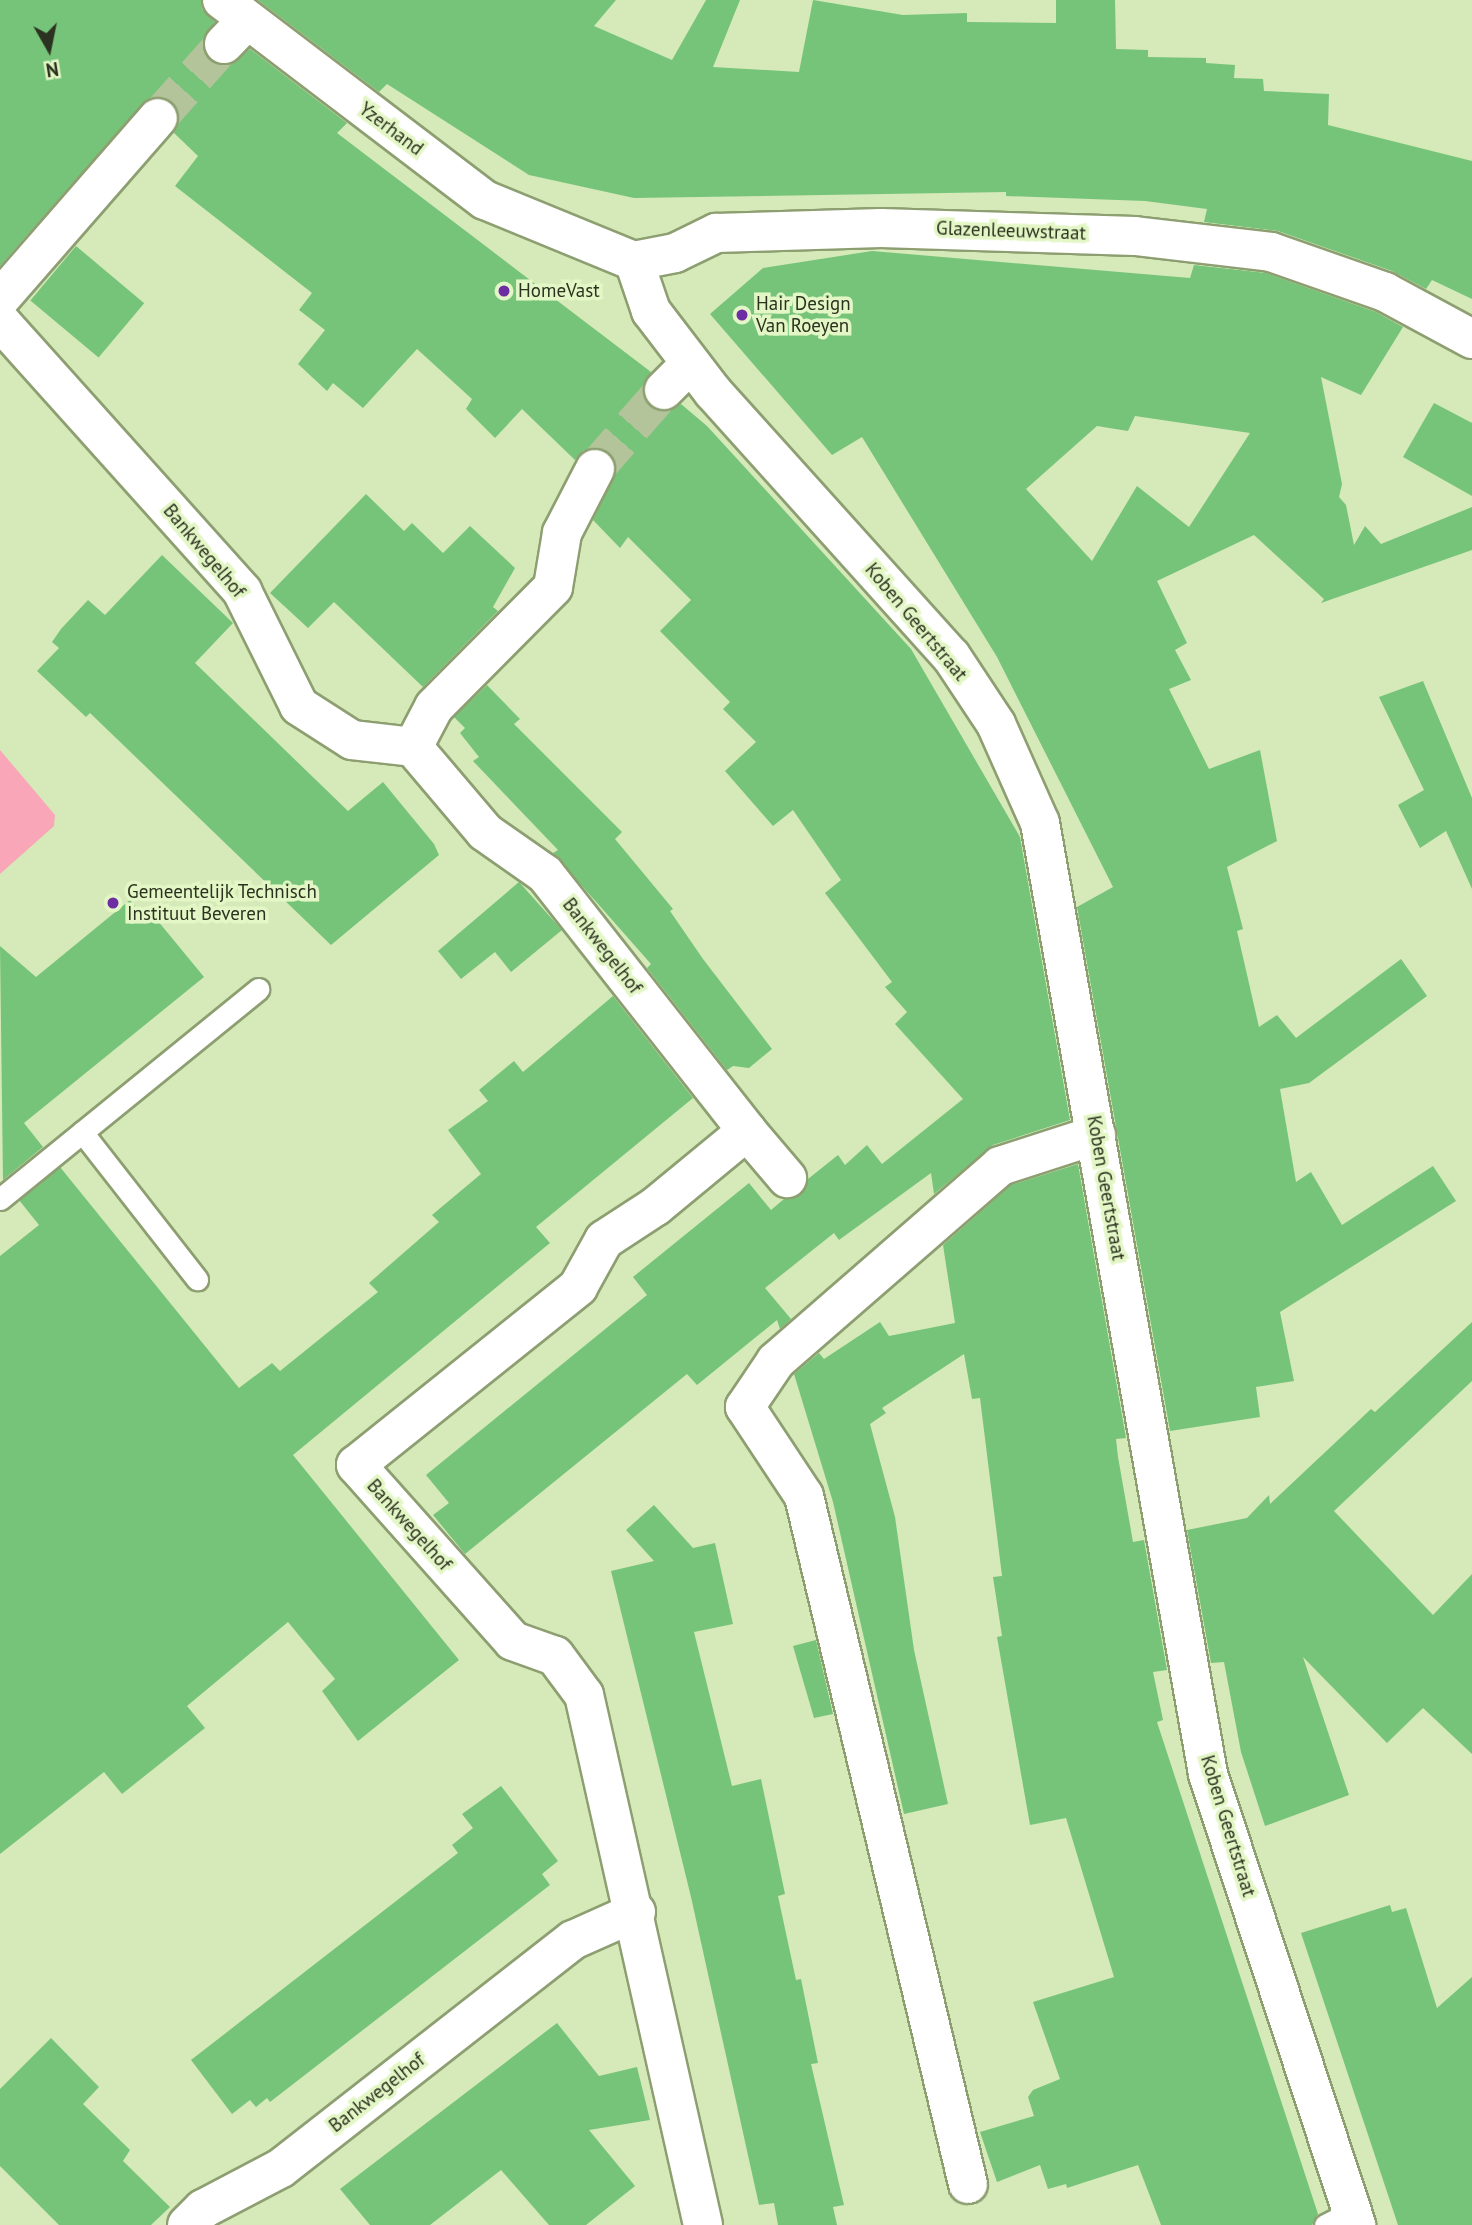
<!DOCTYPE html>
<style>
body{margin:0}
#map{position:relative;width:1472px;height:2225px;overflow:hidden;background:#d5e9b9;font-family:"PT Sans",sans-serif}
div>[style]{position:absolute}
.green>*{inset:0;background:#f8a6b8}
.building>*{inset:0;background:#76c47a;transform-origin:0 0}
.street-tunnel>*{height:38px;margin-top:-19px;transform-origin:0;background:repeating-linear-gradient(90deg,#b3c49a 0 38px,transparent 0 57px)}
.roads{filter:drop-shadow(2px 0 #8d9f71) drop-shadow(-2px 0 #8d9f71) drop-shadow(0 2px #8d9f71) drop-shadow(0 -2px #8d9f71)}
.lane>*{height:21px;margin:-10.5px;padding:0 10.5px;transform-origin:10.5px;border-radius:10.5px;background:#fff}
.street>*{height:38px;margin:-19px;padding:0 19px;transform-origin:19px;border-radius:19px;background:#fff}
.dots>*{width:19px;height:19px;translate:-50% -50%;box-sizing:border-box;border:4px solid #e3f6c5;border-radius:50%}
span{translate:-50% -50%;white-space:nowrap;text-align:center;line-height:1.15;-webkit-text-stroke:7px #e3f6c5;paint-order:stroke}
.street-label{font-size:19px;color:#2b321f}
.poi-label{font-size:19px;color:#2b321f}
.left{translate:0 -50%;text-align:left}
.north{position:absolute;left:14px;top:14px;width:70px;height:70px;-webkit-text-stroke:5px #e3f6c5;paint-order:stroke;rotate:171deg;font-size:19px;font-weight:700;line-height:28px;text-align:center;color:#2b321f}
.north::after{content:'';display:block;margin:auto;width:24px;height:32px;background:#2b321f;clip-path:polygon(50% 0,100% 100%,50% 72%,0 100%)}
</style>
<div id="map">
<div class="green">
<div style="clip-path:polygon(0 750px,55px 815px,54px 826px,0 874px)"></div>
</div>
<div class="building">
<div style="clip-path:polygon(0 0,201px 0,202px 9px,215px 22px,203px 39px,209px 60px,229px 65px,250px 49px,347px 123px,337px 133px,651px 372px,643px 385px,649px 406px,669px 411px,681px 404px,707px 426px,911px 649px,1020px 837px,1070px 1120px,993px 1145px,934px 1194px,931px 1173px,839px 1240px,834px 1233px,765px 1288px,791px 1319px,780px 1329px,777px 1320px,697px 1385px,687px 1374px,465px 1554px,433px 1515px,449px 1503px,426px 1475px,647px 1295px,633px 1277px,749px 1183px,771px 1210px,784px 1199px,801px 1195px,808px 1179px,838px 1155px,845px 1165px,867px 1145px,882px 1164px,963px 1099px,895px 1024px,907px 1012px,885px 987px,892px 982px,825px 893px,841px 880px,793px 810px,773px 826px,725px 771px,756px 742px,723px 709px,730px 702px,660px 631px,691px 600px,628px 537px,620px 548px,593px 520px,617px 469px,606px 450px,584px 450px,575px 460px,522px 409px,495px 438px,466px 409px,472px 399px,417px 349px,363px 408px,333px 383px,327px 391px,298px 364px,325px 330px,299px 310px,312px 293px,175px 186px,198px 156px,174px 133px,179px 112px,163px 97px,142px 104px,0 266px)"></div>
<div style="clip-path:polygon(258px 0,616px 0,594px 26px,672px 60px,706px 0,740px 0,713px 67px,799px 72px,813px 0,903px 15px,967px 13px,967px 22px,1056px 23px,1056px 0,1115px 0,1116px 49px,1148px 50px,1148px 57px,1206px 58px,1206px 63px,1235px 65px,1234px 78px,1263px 79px,1264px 91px,1329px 94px,1328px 125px,1472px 161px,1472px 299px,1432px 280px,1426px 289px,1392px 271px,1278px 231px,1204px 222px,1207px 209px,1145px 201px,1006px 196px,1006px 192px,634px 198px,529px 175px,387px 84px,379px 92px)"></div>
<div style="left:76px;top:246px;width:89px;height:71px;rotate:40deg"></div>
<div style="clip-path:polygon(evenodd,872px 251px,1190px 278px,1194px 265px,1266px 273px,1376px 312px,1403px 327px,1361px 395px,1321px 377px,1342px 484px,1339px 497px,1346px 505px,1354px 545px,1365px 526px,1381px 544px,1472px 507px,1472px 550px,1321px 603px,1324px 599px,1254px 535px,1157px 581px,1187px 643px,1175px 650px,1191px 680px,1169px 689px,1209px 769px,1260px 750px,1277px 841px,1227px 867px,1243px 929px,1237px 931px,1259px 1027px,1277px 1015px,1296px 1038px,1401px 959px,1427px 996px,1309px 1083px,1280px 1089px,1296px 1182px,1311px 1172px,1342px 1225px,1433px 1166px,1456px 1201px,1280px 1312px,1294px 1381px,1256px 1387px,1260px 1417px,1170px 1431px,1077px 907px,1113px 887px,997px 657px,862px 437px,832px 455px,710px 314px,763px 268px,872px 251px,1135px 416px,1250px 433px,1189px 527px,1137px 486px,1092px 561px,1026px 489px,1097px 426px,1128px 431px,1135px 416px)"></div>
<div style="clip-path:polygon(1434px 403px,1472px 423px,1472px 496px,1403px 457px)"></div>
<div style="clip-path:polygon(366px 494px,404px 531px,412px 523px,443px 553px,470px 526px,515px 568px,493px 607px,498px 611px,423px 687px,334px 602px,308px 628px,270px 593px)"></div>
<div style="clip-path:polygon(162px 555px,233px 623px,195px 663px,348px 811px,383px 782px,434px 844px,439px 855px,331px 945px,90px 713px,86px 717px,37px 671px,59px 648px,52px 642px,61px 629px,88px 600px,105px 615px)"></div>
<div style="clip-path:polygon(1423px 681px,1472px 798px,1472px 889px,1446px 831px,1420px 848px,1398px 805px,1424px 790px,1379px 697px)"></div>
<div style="clip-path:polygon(487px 685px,520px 719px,514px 724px,622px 832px,615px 839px,673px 909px,670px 911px,703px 959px,772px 1049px,749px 1068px,733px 1066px,727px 1070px,647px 968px,651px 964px,553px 853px,558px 850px,473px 761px,479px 757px,460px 733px,465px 728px,454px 717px)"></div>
<div style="clip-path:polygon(519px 882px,562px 930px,511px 972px,495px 952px,461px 979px,438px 951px)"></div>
<div style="clip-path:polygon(130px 900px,147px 921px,153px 915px,204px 977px,24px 1123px,43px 1147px,3px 1180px,0 946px,36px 977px)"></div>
<div style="clip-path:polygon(613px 996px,693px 1098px,536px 1227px,550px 1243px,293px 1455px,459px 1660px,358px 1741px,322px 1691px,335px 1679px,288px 1622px,187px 1706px,205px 1728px,122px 1794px,104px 1772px,0 1854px,0 1256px,39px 1225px,19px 1200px,60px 1167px,239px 1388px,272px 1363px,280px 1371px,378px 1292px,369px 1283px,439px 1222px,432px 1215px,481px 1174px,448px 1130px,488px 1101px,479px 1090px,514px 1061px,523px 1072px)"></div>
<div style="clip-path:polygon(1078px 1164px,1126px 1438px,1116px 1439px,1118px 1457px,1133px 1542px,1144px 1540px,1167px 1670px,1153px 1672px,1163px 1720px,1157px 1722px,1318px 2214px,1312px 2225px,1161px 2225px,1138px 2165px,1067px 2188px,1066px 2184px,1048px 2189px,1040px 2165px,997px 2182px,980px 2132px,1034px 2116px,1028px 2097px,1033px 2090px,1060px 2079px,1033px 2002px,1114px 1977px,1066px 1818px,1030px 1825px,997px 1637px,1002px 1636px,993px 1577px,1002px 1576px,980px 1398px,972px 1399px,964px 1354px,882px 1408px,886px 1413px,870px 1424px,895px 1517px,914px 1650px,948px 1804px,904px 1814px,833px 1502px,794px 1374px,819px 1353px,824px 1359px,880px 1322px,889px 1336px,955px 1323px,943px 1245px,1011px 1185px)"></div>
<div style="clip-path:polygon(1472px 1322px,1472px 1381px,1334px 1511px,1433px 1615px,1472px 1574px,1472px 1754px,1423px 1708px,1387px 1743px,1303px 1657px,1349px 1795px,1265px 1826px,1241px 1752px,1224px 1662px,1211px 1663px,1187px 1530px,1247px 1518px,1269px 1495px,1270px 1504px,1371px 1409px,1375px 1412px)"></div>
<div style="clip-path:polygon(654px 1505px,693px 1548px,715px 1543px,733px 1624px,694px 1632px,732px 1786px,761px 1779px,785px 1894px,778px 1896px,796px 1980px,801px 1979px,818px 2063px,811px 2064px,844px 2205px,833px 2207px,837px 2225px,778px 2225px,774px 2203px,759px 2205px,691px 1897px,611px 1571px,654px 1561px,626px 1530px)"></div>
<div style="clip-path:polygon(816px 1640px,833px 1714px,814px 1718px,793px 1646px)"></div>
<div style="clip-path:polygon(501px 1786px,558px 1861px,542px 1874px,550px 1885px,270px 2102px,267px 2098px,256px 2107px,250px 2100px,232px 2114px,191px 2060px,458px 1853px,452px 1845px,473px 1828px,462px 1814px)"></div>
<div style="clip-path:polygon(1390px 1905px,1392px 1912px,1406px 1908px,1437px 2008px,1472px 1977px,1472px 2225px,1398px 2225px,1301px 1933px)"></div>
<div style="clip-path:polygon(557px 2023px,599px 2076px,637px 2067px,650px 2120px,589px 2130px,635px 2186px,586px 2225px,549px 2225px,501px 2170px,430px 2225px,370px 2225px,340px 2189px)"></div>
<div style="clip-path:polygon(51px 2038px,99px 2087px,83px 2104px,130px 2150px,123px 2161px,170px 2207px,151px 2225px,59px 2225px,0 2166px,0 2089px)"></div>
</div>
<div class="street-tunnel">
<div style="left:158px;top:118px;width:99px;rotate:-48.3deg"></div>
<div style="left:595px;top:469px;width:105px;rotate:-48.9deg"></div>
</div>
<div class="roads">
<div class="lane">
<div style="left:82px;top:1132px;width:187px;rotate:52deg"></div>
<div style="left:0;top:1199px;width:333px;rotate:-39.1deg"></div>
<div style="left:1325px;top:2225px;width:28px;rotate:-27deg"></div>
</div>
<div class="street">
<div style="left:222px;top:0;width:330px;rotate:37.3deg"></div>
<div style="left:485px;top:200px;width:161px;rotate:22.3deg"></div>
<div style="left:634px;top:261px;width:42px;rotate:-11deg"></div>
<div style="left:675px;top:253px;width:46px;rotate:-26deg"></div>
<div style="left:716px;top:233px;width:165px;rotate:-1.7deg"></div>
<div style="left:881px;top:228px;width:254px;rotate:1.8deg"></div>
<div style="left:1135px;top:236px;width:137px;rotate:6.7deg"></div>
<div style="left:1271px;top:252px;width:121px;rotate:19.3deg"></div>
<div style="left:1385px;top:292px;width:99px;rotate:28.4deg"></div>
<div style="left:224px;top:44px;width:32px;rotate:-46deg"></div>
<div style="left:634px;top:261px;width:53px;rotate:71.2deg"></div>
<div style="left:651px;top:311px;width:102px;rotate:52.6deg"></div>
<div style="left:713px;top:392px;width:355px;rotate:48deg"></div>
<div style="left:951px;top:656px;width:82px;rotate:56.5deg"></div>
<div style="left:996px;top:724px;width:108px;rotate:66deg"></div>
<div style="left:1040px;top:823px;width:966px;rotate:79.98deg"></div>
<div style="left:1208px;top:1774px;width:475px;rotate:71.8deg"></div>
<div style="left:0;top:299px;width:240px;rotate:-48.9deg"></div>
<div style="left:0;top:321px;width:363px;rotate:48.1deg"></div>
<div style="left:242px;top:591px;width:128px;rotate:63.6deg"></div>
<div style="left:299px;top:706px;width:63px;rotate:32.7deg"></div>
<div style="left:352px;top:740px;width:61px;rotate:6.5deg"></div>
<div style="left:413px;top:747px;width:111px;rotate:49.7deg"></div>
<div style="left:485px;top:832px;width:73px;rotate:35deg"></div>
<div style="left:545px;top:874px;width:327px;rotate:51.8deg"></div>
<div style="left:664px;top:390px;width:37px;rotate:-45deg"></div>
<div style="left:413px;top:747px;width:45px;rotate:-62.3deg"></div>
<div style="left:434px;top:707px;width:169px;rotate:-45.2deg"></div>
<div style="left:553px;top:587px;width:55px;rotate:-80.5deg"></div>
<div style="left:562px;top:533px;width:72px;rotate:-62.7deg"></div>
<div style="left:968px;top:2184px;width:707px;rotate:-103.41deg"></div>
<div style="left:804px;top:1496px;width:107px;rotate:-123.5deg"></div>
<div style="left:745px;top:1407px;width:55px;rotate:-56deg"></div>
<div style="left:776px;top:1361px;width:297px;rotate:-41deg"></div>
<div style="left:1000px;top:1166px;width:101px;rotate:-17.9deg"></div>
<div style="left:187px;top:2225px;width:23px;rotate:-45deg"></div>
<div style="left:203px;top:2209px;width:88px;rotate:-27.7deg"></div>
<div style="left:281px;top:2168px;width:370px;rotate:-38deg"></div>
<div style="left:573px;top:1940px;width:69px;rotate:-24deg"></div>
<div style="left:703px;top:2225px;width:543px;rotate:-102.65deg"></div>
<div style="left:584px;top:1695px;width:49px;rotate:-126.6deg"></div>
<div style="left:555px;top:1656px;width:45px;rotate:-160.3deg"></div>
<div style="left:513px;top:1641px;width:236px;rotate:-131.7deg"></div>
<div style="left:356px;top:1465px;width:285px;rotate:-38.7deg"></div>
<div style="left:578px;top:1287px;width:54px;rotate:-61deg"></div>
<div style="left:604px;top:1240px;width:62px;rotate:-33.2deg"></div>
<div style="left:656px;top:1206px;width:118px;rotate:-39.5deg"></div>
<div style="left:747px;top:1131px;width:62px;rotate:49.6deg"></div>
</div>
</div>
<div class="dots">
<div style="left:504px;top:291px;background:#6e2ea3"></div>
<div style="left:742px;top:315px;background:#6e2ea3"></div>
<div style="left:113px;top:903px;background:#6e2ea3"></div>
</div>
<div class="street-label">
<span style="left:391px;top:129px;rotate:37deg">Yzerhand</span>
<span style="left:1011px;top:231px;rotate:2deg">Glazenleeuwstraat</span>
<span style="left:204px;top:551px;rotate:50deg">Bankwegelhof</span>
<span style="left:916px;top:622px;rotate:50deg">Koben Geertstraat</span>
<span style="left:602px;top:946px;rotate:52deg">Bankwegelhof</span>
<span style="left:1106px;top:1188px;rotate:80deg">Koben Geertstraat</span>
<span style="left:409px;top:1525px;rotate:48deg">Bankwegelhof</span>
<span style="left:1228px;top:1826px;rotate:73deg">Koben Geertstraat</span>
<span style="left:377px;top:2093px;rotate:-38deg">Bankwegelhof</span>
</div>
<div class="poi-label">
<span class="left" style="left:518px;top:291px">HomeVast</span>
<span class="left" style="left:756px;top:315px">Hair Design<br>Van Roeyen</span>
<span class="left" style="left:127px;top:903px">Gemeentelijk Technisch<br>Instituut Beveren</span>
</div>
<div class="north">N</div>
</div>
